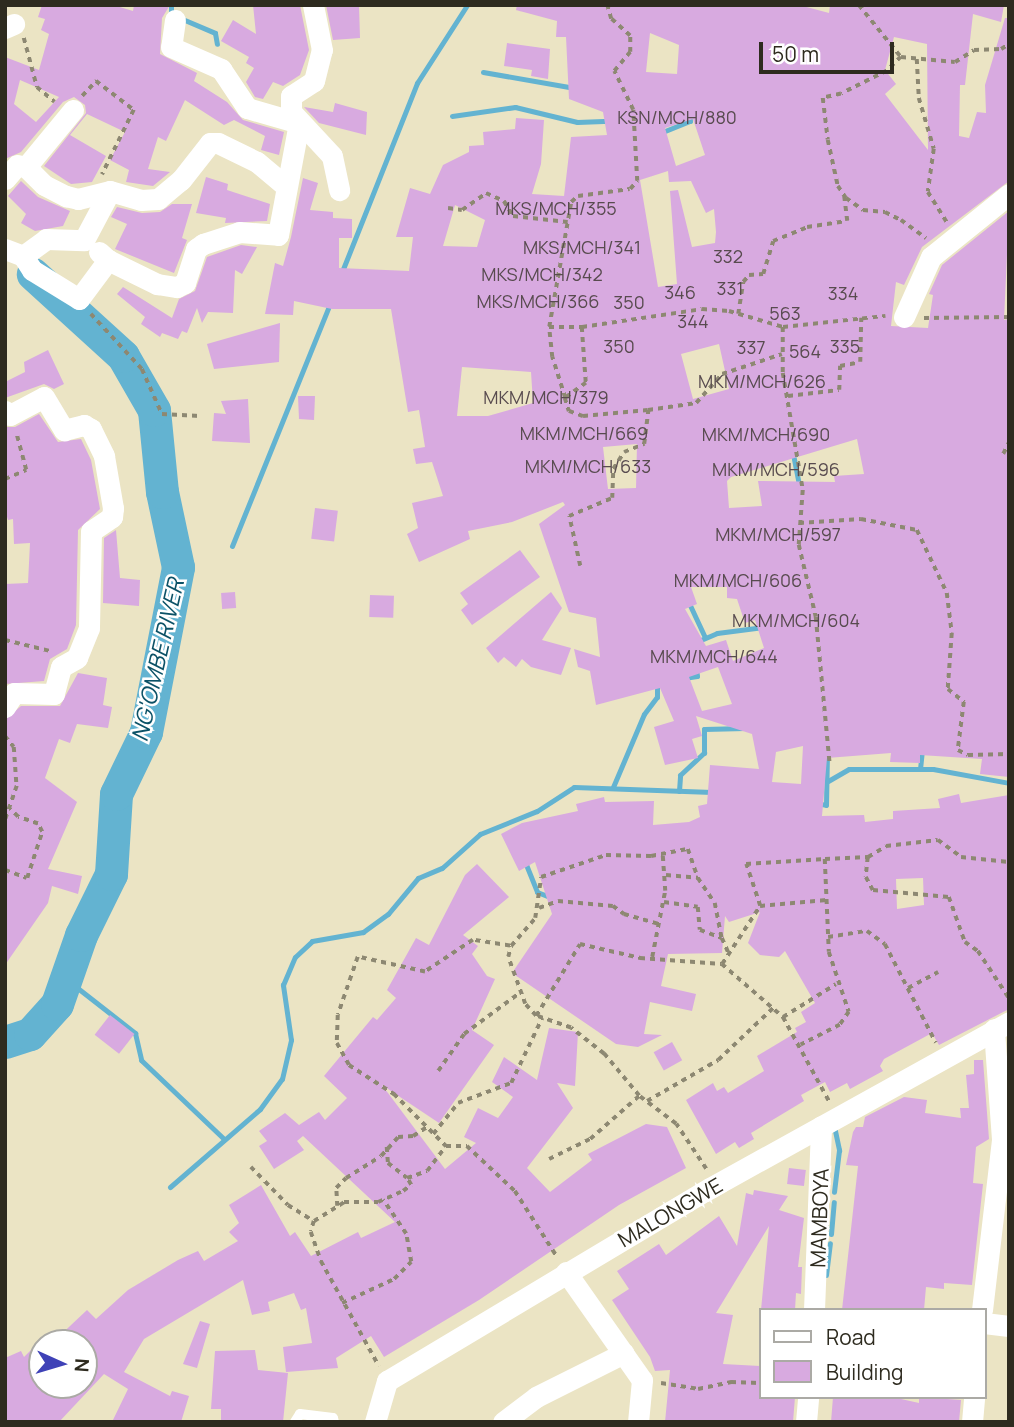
<!DOCTYPE html>
<style>
body{margin:0}
#map{position:relative;width:1014px;height:1427px;overflow:hidden;background:#ebe4c4;font-family:Manrope,sans-serif}
div>[style]{position:absolute}
.stream>*{height:5px;margin:-2.5px;padding:0 2.5px;transform-origin:2.5px;border-radius:2.5px;background:#63b3d1}
.river>*{height:33px;margin:-16.5px;padding:0 16.5px;transform-origin:16.5px;border-radius:16.5px;background:#63b3d1}
.building>*{inset:0;background:#d8aae0;transform-origin:0 0}
.path>*{height:3.5px;margin-top:-1.75px;transform-origin:0;background:repeating-linear-gradient(90deg,#8d8872 0 5px,transparent 0 10px)}
.lane>*{height:10px;margin:-5px;padding:0 5px;transform-origin:5px;border-radius:5px;background:#fff}
.street>*{height:21px;margin:-10.5px;padding:0 10.5px;transform-origin:10.5px;border-radius:10.5px;background:#fff}
span{translate:-50% -50%;white-space:nowrap;text-align:center;line-height:1.15;-webkit-text-stroke:5px #fff;paint-order:stroke}
.number-label{font-size:18px;color:#584b4f}
.number-label span{-webkit-text-stroke-width:0}
.street-label{font-size:21px;color:#2e2b1f}
.water-label{font-size:23px;color:#0c5267;font-style:italic}
.frame{position:absolute;inset:0;border:7px solid #2e2b1f;pointer-events:none}
.legend{position:absolute;left:759px;top:1308px;width:228px;height:91px;box-sizing:border-box;background:#fff;border:2px solid #abaaa5;margin:0;padding:9px 12px;list-style:none;font-size:21px;color:#2e2b1f}
.legend li{display:flex;align-items:center;gap:14px;height:35px}
.legend b{width:35px;border:2px solid #abaaa5}
.north{position:absolute;left:28px;top:1329px;width:70px;height:70px;box-sizing:border-box;background:#fff;border:2px solid #abaaa5;border-radius:50%;rotate:94deg;font-size:19px;font-weight:700;line-height:28px;text-align:center;color:#2e2b1f}
.north::after{content:'';display:block;margin:auto;width:24px;height:32px;background:#3f42b7;clip-path:polygon(50% 0,100% 100%,50% 72%,0 100%)}
.scale{position:absolute;left:759px;top:42px;width:135px;height:32px;box-sizing:border-box;border:4px solid #2e2b1f;border-top:0;padding-left:9px;font-size:21px;line-height:24px;white-space:nowrap;color:#2e2b1f;-webkit-text-stroke:5px #fff;paint-order:stroke}
</style>
<div id="map">
<div class="stream">
<div style="left:171px;top:15px;width:10px;rotate:-90deg"></div>
<div style="left:180px;top:18px;width:38px;rotate:23deg"></div>
<div style="left:215px;top:33px;width:11px;rotate:80deg"></div>
<div style="left:483px;top:72px;width:93px;rotate:9.9deg"></div>
<div style="left:452px;top:116px;width:64px;rotate:-8.1deg"></div>
<div style="left:515px;top:107px;width:64px;rotate:13.6deg"></div>
<div style="left:577px;top:122px;width:33px;rotate:-2deg"></div>
<div style="left:660px;top:133px;width:32px;rotate:-22deg"></div>
<div style="left:690px;top:121px;width:7px;rotate:-98deg"></div>
<div style="left:341px;top:274px;width:206px;rotate:-68.3deg"></div>
<div style="left:417px;top:83px;width:93px;rotate:-57.3deg"></div>
<div style="left:793px;top:454px;width:33px;rotate:79deg"></div>
<div style="left:232px;top:546px;width:262px;rotate:-68deg"></div>
<div style="left:688px;top:601px;width:40px;rotate:65deg"></div>
<div style="left:696px;top:642px;width:23px;rotate:-23deg"></div>
<div style="left:717px;top:633px;width:47px;rotate:-7.3deg"></div>
<div style="left:684px;top:678px;width:13px;rotate:-9deg"></div>
<div style="left:697px;top:676px;width:8px;rotate:-97deg"></div>
<div style="left:920px;top:769px;width:19px;rotate:-84deg"></div>
<div style="left:828px;top:781px;width:24px;rotate:-30deg"></div>
<div style="left:849px;top:769px;width:84px"></div>
<div style="left:933px;top:769px;width:77px;rotate:10.4deg"></div>
<div style="left:613px;top:787px;width:79px;rotate:-67deg"></div>
<div style="left:644px;top:714px;width:21px;rotate:-53deg"></div>
<div style="left:657px;top:697px;width:14px;rotate:-90deg"></div>
<div style="left:679px;top:791px;width:16px;rotate:-86deg"></div>
<div style="left:680px;top:775px;width:33px;rotate:-43deg"></div>
<div style="left:704px;top:753px;width:24px;rotate:-90deg"></div>
<div style="left:704px;top:729px;width:41px;rotate:-1.4deg"></div>
<div style="left:816px;top:803px;width:10px;rotate:11deg"></div>
<div style="left:826px;top:805px;width:53px;rotate:-88.9deg"></div>
<div style="left:525px;top:862px;width:32px;rotate:68deg"></div>
<div style="left:537px;top:892px;width:17px;rotate:21deg"></div>
<div style="left:66px;top:979px;width:88px;rotate:38deg"></div>
<div style="left:135px;top:1033px;width:28px;rotate:77deg"></div>
<div style="left:141px;top:1060px;width:115px;rotate:43.6deg"></div>
<div style="left:834px;top:1126px;width:25px;rotate:78deg"></div>
<div style="left:839px;top:1150px;width:42px;rotate:96.8deg"></div>
<div style="left:170px;top:1187px;width:119px;rotate:-40.9deg"></div>
<div style="left:260px;top:1109px;width:37px;rotate:-54deg"></div>
<div style="left:282px;top:1079px;width:40px;rotate:-77deg"></div>
<div style="left:291px;top:1040px;width:56px;rotate:-98.3deg"></div>
<div style="left:283px;top:985px;width:30px;rotate:-67deg"></div>
<div style="left:295px;top:957px;width:23px;rotate:-43deg"></div>
<div style="left:312px;top:941px;width:52px;rotate:-10deg"></div>
<div style="left:363px;top:932px;width:31px;rotate:-36deg"></div>
<div style="left:388px;top:914px;width:47px;rotate:-50.2deg"></div>
<div style="left:418px;top:878px;width:26px;rotate:-23deg"></div>
<div style="left:442px;top:868px;width:51px;rotate:-41.8deg"></div>
<div style="left:480px;top:834px;width:61px;rotate:-22deg"></div>
<div style="left:537px;top:811px;width:44px;rotate:-33deg"></div>
<div style="left:574px;top:787px;width:138px;rotate:2.1deg"></div>
<div style="left:831px;top:1234px;width:32px;rotate:-85deg"></div>
<div style="left:826px;top:1275px;width:32px;rotate:-83deg"></div>
</div>
<div class="river">
<div style="left:5px;top:1042px;width:26px;rotate:-18deg"></div>
<div style="left:30px;top:1034px;width:40px;rotate:-48deg"></div>
<div style="left:57px;top:1004px;width:73px;rotate:-70.8deg"></div>
<div style="left:81px;top:935px;width:68px;rotate:-63.8deg"></div>
<div style="left:111px;top:874px;width:80px;rotate:-86.4deg"></div>
<div style="left:116px;top:794px;width:69px;rotate:-64.2deg"></div>
<div style="left:146px;top:732px;width:168px;rotate:-79deg"></div>
<div style="left:178px;top:567px;width:77px;rotate:-102deg"></div>
<div style="left:162px;top:492px;width:82px;rotate:-95.6deg"></div>
<div style="left:154px;top:410px;width:62px;rotate:-119.9deg"></div>
<div style="left:123px;top:356px;width:122px;rotate:-137.7deg"></div>
</div>
<div class="building">
<div style="clip-path:polygon(evenodd,42px 5px,113px 5px,133px 11px,134px 5px,170px 5px,162px 18px,160px 54px,197px 73px,194px 81px,227px 102px,243px 120px,284px 132px,279px 155px,261px 150px,265px 136px,234px 120px,224px 125px,185px 100px,166px 141px,158px 137px,148px 169px,170px 172px,153px 186px,126px 182px,129px 170px,110px 160px,125px 132px,87px 114px,70px 135px,106px 156px,92px 182px,71px 184px,44px 166px,86px 113px,85px 105px,74px 97px,63px 102px,21px 152px,5px 159px,5px 57px,39px 70px,49px 34px,41px 30px,45px 19px,38px 17px,42px 5px,20px 80px,59px 97px,36px 122px,14px 104px,20px 80px)"></div>
<div style="clip-path:polygon(253px 5px,300px 5px,309px 50px,300px 75px,283px 86px,273px 82px,263px 99px,255px 97px,246px 82px,254px 68px,246px 63px,249px 57px,221px 41px,233px 20px,256px 34px)"></div>
<div style="clip-path:polygon(326px 5px,359px 5px,360px 38px,333px 40px)"></div>
<div style="clip-path:polygon(evenodd,517px 5px,799px 5px,829px 13px,830px 5px,1004px 5px,1001px 22px,973px 14px,965px 85px,960px 85px,959px 136px,969px 138px,977px 112px,986px 113px,985px 85px,1005px 18px,1009px 18px,1009px 181px,922px 247px,904px 285px,896px 282px,891px 326px,928px 328px,933px 295px,929px 294px,942px 265px,1009px 211px,1004px 320px,1009px 319px,1009px 777px,980px 774px,982px 759px,920px 755px,920px 763px,890px 762px,891px 753px,827px 758px,822px 816px,864px 815px,865px 822px,893px 819px,893px 811px,940px 808px,938px 799px,959px 794px,961px 803px,1009px 795px,1009px 1009px,939px 1045px,932px 1033px,884px 1059px,880px 1066px,883px 1071px,850px 1089px,847px 1083px,830px 1092px,825px 1082px,801px 1095px,804px 1101px,751px 1133px,754px 1139px,739px 1148px,735px 1142px,716px 1154px,686px 1100px,713px 1083px,717px 1091px,724px 1087px,728px 1093px,764px 1071px,757px 1056px,797px 1032px,795px 1028px,806px 1022px,801px 1012px,815px 1003px,785px 951px,779px 957px,760px 955px,748px 943px,760px 912px,729px 922px,725px 916px,722px 953px,668px 954px,661px 986px,696px 994px,692px 1011px,650px 1002px,644px 1034px,662px 1035px,638px 1047px,616px 1044px,512px 973px,552px 914px,535px 862px,519px 871px,501px 834px,522px 823px,578px 811px,576px 804px,604px 797px,605px 802px,654px 801px,653px 825px,689px 822px,700px 817px,698px 806px,707px 804px,710px 765px,759px 769px,752px 734px,696px 716px,702px 736px,692px 739px,698px 758px,665px 765px,654px 727px,674px 721px,660px 688px,596px 705px,590px 671px,578px 667px,574px 649px,600px 657px,596px 618px,569px 612px,539px 524px,565px 505px,563px 502px,512px 522px,468px 531px,470px 539px,419px 562px,407px 534px,418px 528px,412px 503px,443px 496px,432px 462px,416px 464px,413px 449px,425px 447px,419px 410px,408px 412px,391px 309px,332px 309px,294px 301px,293px 315px,265px 314px,275px 263px,283px 266px,291px 237px,303px 178px,318px 183px,310px 210px,333px 212px,333px 218px,352px 219px,352px 238px,339px 238px,339px 268px,409px 271px,413px 237px,396px 237px,410px 188px,430px 194px,443px 165px,469px 152px,469px 146px,484px 145px,483px 132px,515px 129px,516px 118px,544px 120px,541px 164px,532px 194px,564px 196px,571px 137px,607px 135px,603px 112px,569px 99px,566px 37px,556px 37px,557px 21px,516px 10px,517px 5px,650px 33px,679px 45px,677px 74px,646px 72px,650px 33px,517px 5px,894px 37px,927px 44px,928px 150px,885px 94px,896px 84px,885px 70px,894px 37px,517px 5px,693px 119px,705px 155px,676px 166px,665px 128px,693px 119px,517px 5px,668px 171px,669px 182px,691px 181px,706px 213px,714px 209px,716px 232px,715px 243px,692px 247px,678px 190px,670px 191px,677px 284px,658px 287px,640px 180px,668px 171px,517px 5px,455px 205px,485px 220px,477px 247px,443px 246px,455px 205px,517px 5px,719px 344px,729px 389px,693px 399px,681px 354px,719px 344px,517px 5px,462px 367px,531px 372px,533px 403px,488px 416px,457px 416px,462px 367px,517px 5px,857px 439px,864px 474px,834px 476px,835px 482px,758px 481px,762px 506px,729px 508px,727px 481px,731px 477px,857px 439px,517px 5px,637px 444px,636px 488px,608px 489px,603px 447px,637px 444px,517px 5px,691px 587px,727px 587px,727px 598px,737px 599px,745px 623px,755px 620px,764px 648px,733px 661px,726px 640px,706px 646px,685px 609px,697px 604px,691px 587px,517px 5px,718px 667px,732px 704px,702px 711px,689px 677px,718px 667px,517px 5px,803px 746px,801px 784px,772px 782px,776px 752px,803px 746px,517px 5px,923px 878px,924px 905px,897px 909px,896px 879px,923px 878px)"></div>
<div style="clip-path:polygon(507px 43px,550px 49px,548px 79px,531px 76px,532px 70px,504px 66px)"></div>
<div style="clip-path:polygon(335px 103px,367px 112px,366px 135px,319px 123px,304px 107px,333px 112px)"></div>
<div style="clip-path:polygon(206px 177px,228px 184px,227px 190px,270px 204px,267px 221px,225px 223px,226px 218px,196px 213px)"></div>
<div style="clip-path:polygon(21px 181px,38px 197px,70px 211px,63px 226px,35px 231px,21px 223px,26px 214px,8px 196px)"></div>
<div style="clip-path:polygon(172px 204px,192px 204px,182px 238px,187px 240px,174px 273px,115px 249px,127px 224px,111px 217px,117px 207px,142px 213px,160px 212px)"></div>
<div style="clip-path:polygon(241px 245px,257px 247px,242px 274px,235px 270px,233px 313px,208px 312px,202px 323px,197px 308px,187px 333px,182px 331px,178px 339px,162px 333px,160px 337px,141px 324px,145px 317px,117px 294px,123px 287px,172px 318px,179px 299px,195px 291px,207px 257px)"></div>
<div style="clip-path:polygon(280px 323px,279px 362px,214px 369px,207px 344px)"></div>
<div style="clip-path:polygon(48px 350px,64px 384px,54px 389px,44px 384px,5px 398px,5px 382px,25px 372px,24px 362px)"></div>
<div style="clip-path:polygon(298px 396px,315px 396px,314px 420px,299px 419px)"></div>
<div style="clip-path:polygon(248px 399px,250px 443px,212px 441px,214px 413px,226px 414px,221px 401px)"></div>
<div style="clip-path:polygon(39px 414px,58px 442px,81px 439px,91px 460px,100px 509px,78px 530px,76px 625px,67px 649px,50px 659px,44px 681px,5px 684px,5px 584px,28px 583px,30px 543px,14px 544px,13px 519px,8px 520px,5px 510px,5px 427px,15px 427px)"></div>
<div style="left:315px;top:508px;width:23px;height:31px;rotate:7deg"></div>
<div style="clip-path:polygon(116px 530px,120px 578px,140px 580px,139px 606px,103px 603px,104px 538px)"></div>
<div style="clip-path:polygon(520px 550px,540px 577px,472px 625px,461px 610px,468px 604px,460px 593px)"></div>
<div style="left:235px;top:592px;width:16px;height:14px;rotate:86deg"></div>
<div style="clip-path:polygon(551px 592px,562px 608px,542px 640px,571px 648px,561px 675px,531px 667px,522px 659px,516px 667px,504px 657px,498px 663px,486px 648px)"></div>
<div style="left:370px;top:595px;width:24px;height:22px;rotate:2deg"></div>
<div style="clip-path:polygon(78px 673px,107px 678px,103px 705px,112px 707px,108px 728px,77px 724px,70px 743px,59px 739px,45px 778px,77px 802px,48px 869px,82px 876px,78px 894px,52px 886px,48px 903px,5px 965px,5px 720px,21px 706px,60px 706px)"></div>
<div style="clip-path:polygon(477px 864px,509px 897px,463px 935px,478px 946px,472px 954px,487px 976px,495px 979px,472px 1030px,494px 1045px,439px 1123px,382px 1085px,445px 1169px,476px 1143px,464px 1137px,478px 1108px,498px 1118px,513px 1097px,492px 1082px,504px 1057px,537px 1080px,549px 1028px,578px 1032px,575px 1086px,557px 1083px,573px 1108px,527px 1168px,550px 1192px,592px 1160px,588px 1154px,646px 1124px,667px 1127px,686px 1168px,619px 1205px,479px 1300px,384px 1357px,371px 1336px,336px 1358px,338px 1368px,286px 1372px,283px 1347px,312px 1343px,306px 1308px,301px 1310px,294px 1293px,268px 1302px,270px 1311px,252px 1315px,243px 1280px,144px 1339px,124px 1372px,170px 1396px,172px 1391px,189px 1396px,181px 1422px,112px 1422px,128px 1389px,104px 1374px,59px 1422px,5px 1422px,5px 1358px,21px 1351px,24px 1357px,42px 1339px,42px 1385px,84px 1385px,84px 1343px,52px 1343px,87px 1310px,96px 1319px,128px 1290px,178px 1260px,198px 1251px,204px 1261px,238px 1241px,229px 1232px,239px 1223px,229px 1205px,261px 1185px,290px 1236px,295px 1232px,311px 1256px,358px 1232px,361px 1238px,395px 1222px,303px 1136px,297px 1141px,304px 1150px,274px 1169px,259px 1146px,267px 1141px,259px 1131px,285px 1113px,299px 1125px,319px 1112px,325px 1120px,347px 1098px,324px 1076px,373px 1017px,377px 1020px,396px 998px,387px 990px,416px 938px,429px 945px,465px 875px)"></div>
<div style="left:110px;top:1015px;width:31px;height:25px;rotate:38deg"></div>
<div style="left:672px;top:1042px;width:21px;height:21px;rotate:61deg"></div>
<div style="clip-path:polygon(974px 1060px,983px 1060px,989px 1139px,976px 1147px,973px 1183px,983px 1184px,972px 1285px,944px 1283px,944px 1289px,926px 1287px,924px 1310px,842px 1310px,858px 1166px,846px 1165px,853px 1132px,856px 1127px,863px 1127px,865px 1117px,904px 1097px,927px 1100px,925px 1113px,961px 1118px,960px 1108px,969px 1108px,966px 1075px,974px 1074px)"></div>
<div style="left:789px;top:1168px;width:17px;height:16px;rotate:7deg"></div>
<div style="clip-path:polygon(754px 1190px,788px 1196px,779px 1210px,804px 1218px,798px 1267px,802px 1267px,801px 1294px,796px 1293px,795px 1310px,761px 1310px,769px 1226px,716px 1313px,733px 1315px,723px 1364px,760px 1366px,760px 1397px,795px 1397px,793px 1422px,665px 1422px,670px 1370px,655px 1371px,650px 1357px,612px 1300px,629px 1289px,617px 1271px,659px 1244px,666px 1255px,719px 1216px,737px 1246px,746px 1193px,753px 1195px)"></div>
<div style="clip-path:polygon(200px 1321px,210px 1324px,197px 1368px,183px 1364px)"></div>
<div style="clip-path:polygon(255px 1350px,258px 1370px,288px 1373px,283px 1422px,221px 1422px,221px 1409px,211px 1409px,215px 1351px)"></div>
<div style="clip-path:polygon(833px 1397px,892px 1397px,919px 1403px,919px 1397px,961px 1400px,959px 1422px,831px 1422px)"></div>
</div>
<div class="path">
<div style="left:859px;top:5px;width:67px;rotate:51.1deg"></div>
<div style="left:901px;top:57px;width:54px;rotate:5.3deg"></div>
<div style="left:955px;top:62px;width:22px;rotate:-32deg"></div>
<div style="left:974px;top:50px;width:27px;rotate:-2deg"></div>
<div style="left:1001px;top:49px;width:9px;rotate:-32deg"></div>
<div style="left:24px;top:38px;width:51px;rotate:75.1deg"></div>
<div style="left:37px;top:87px;width:23px;rotate:40deg"></div>
<div style="left:901px;top:57px;width:20px;rotate:135deg"></div>
<div style="left:887px;top:71px;width:51px;rotate:153.4deg"></div>
<div style="left:841px;top:94px;width:18px;rotate:167deg"></div>
<div style="left:823px;top:98px;width:42px;rotate:83.2deg"></div>
<div style="left:828px;top:140px;width:47px;rotate:77.7deg"></div>
<div style="left:838px;top:186px;width:14px;rotate:56deg"></div>
<div style="left:846px;top:198px;width:21px;rotate:35deg"></div>
<div style="left:863px;top:210px;width:22px;rotate:5deg"></div>
<div style="left:885px;top:212px;width:18px;rotate:27deg"></div>
<div style="left:901px;top:220px;width:31px;rotate:36deg"></div>
<div style="left:917px;top:59px;width:39px;rotate:87deg"></div>
<div style="left:919px;top:98px;width:53px;rotate:73.6deg"></div>
<div style="left:934px;top:149px;width:43px;rotate:97.9deg"></div>
<div style="left:928px;top:192px;width:36px;rotate:58deg"></div>
<div style="left:82px;top:96px;width:21px;rotate:-47deg"></div>
<div style="left:96px;top:81px;width:48px;rotate:37.3deg"></div>
<div style="left:134px;top:110px;width:72px;rotate:116.2deg"></div>
<div style="left:448px;top:208px;width:14px;rotate:8deg"></div>
<div style="left:462px;top:210px;width:29px;rotate:-35deg"></div>
<div style="left:486px;top:193px;width:20px;rotate:24deg"></div>
<div style="left:504px;top:201px;width:17px;rotate:59deg"></div>
<div style="left:513px;top:216px;width:55px;rotate:6.2deg"></div>
<div style="left:91px;top:314px;width:75px;rotate:47.2deg"></div>
<div style="left:142px;top:369px;width:49px;rotate:66deg"></div>
<div style="left:162px;top:414px;width:38px;rotate:3deg"></div>
<div style="left:738px;top:314px;width:32px;rotate:-81deg"></div>
<div style="left:743px;top:282px;width:9px;rotate:-49deg"></div>
<div style="left:749px;top:275px;width:14px;rotate:-4deg"></div>
<div style="left:763px;top:274px;width:34px;rotate:-73deg"></div>
<div style="left:773px;top:241px;width:37px;rotate:-22deg"></div>
<div style="left:807px;top:227px;width:40px;rotate:-8.5deg"></div>
<div style="left:847px;top:221px;width:25px;rotate:-97deg"></div>
<div style="left:924px;top:318px;width:85px;rotate:-0.7deg"></div>
<div style="left:549px;top:327px;width:33px"></div>
<div style="left:582px;top:327px;width:121px;rotate:-8.5deg"></div>
<div style="left:702px;top:309px;width:27px;rotate:4deg"></div>
<div style="left:729px;top:311px;width:56px;rotate:16.5deg"></div>
<div style="left:783px;top:327px;width:103px;rotate:-6.2deg"></div>
<div style="left:582px;top:327px;width:56px;rotate:85.9deg"></div>
<div style="left:586px;top:383px;width:26px;rotate:144deg"></div>
<div style="left:565px;top:398px;width:14px;rotate:73deg"></div>
<div style="left:569px;top:411px;width:15px;rotate:20deg"></div>
<div style="left:583px;top:416px;width:65px;rotate:-5.3deg"></div>
<div style="left:783px;top:327px;width:46px;rotate:90deg"></div>
<div style="left:783px;top:373px;width:119px;rotate:80.3deg"></div>
<div style="left:803px;top:490px;width:55px;rotate:94.2deg"></div>
<div style="left:799px;top:545px;width:74px;rotate:76.7deg"></div>
<div style="left:816px;top:617px;width:149px;rotate:84.6deg"></div>
<div style="left:788px;top:396px;width:51px;rotate:-6.7deg"></div>
<div style="left:839px;top:390px;width:24px;rotate:-88deg"></div>
<div style="left:840px;top:366px;width:20px;rotate:-11deg"></div>
<div style="left:860px;top:362px;width:44px;rotate:-88.7deg"></div>
<div style="left:565px;top:398px;width:43px;rotate:-107.6deg"></div>
<div style="left:552px;top:357px;width:30px;rotate:-96deg"></div>
<div style="left:549px;top:327px;width:127px;rotate:-80deg"></div>
<div style="left:571px;top:202px;width:9px;rotate:-41deg"></div>
<div style="left:578px;top:196px;width:52px;rotate:-7.7deg"></div>
<div style="left:630px;top:189px;width:11px;rotate:-49deg"></div>
<div style="left:637px;top:181px;width:71px;rotate:-93.2deg"></div>
<div style="left:633px;top:110px;width:43px;rotate:-116deg"></div>
<div style="left:614px;top:71px;width:25px;rotate:-50deg"></div>
<div style="left:630px;top:52px;width:16px;rotate:-90deg"></div>
<div style="left:630px;top:36px;width:25px;rotate:-138deg"></div>
<div style="left:611px;top:19px;width:15px;rotate:-106deg"></div>
<div style="left:1003px;top:454px;width:13px;rotate:-63deg"></div>
<div style="left:5px;top:479px;width:23px;rotate:-23deg"></div>
<div style="left:26px;top:470px;width:38px;rotate:-105deg"></div>
<div style="left:799px;top:523px;width:62px;rotate:-3.7deg"></div>
<div style="left:861px;top:519px;width:57px;rotate:11.1deg"></div>
<div style="left:917px;top:530px;width:70px;rotate:64.5deg"></div>
<div style="left:947px;top:593px;width:40px;rotate:82.9deg"></div>
<div style="left:952px;top:633px;width:56px;rotate:94.1deg"></div>
<div style="left:948px;top:689px;width:21px;rotate:39deg"></div>
<div style="left:964px;top:702px;width:48px;rotate:97.1deg"></div>
<div style="left:958px;top:750px;width:11px;rotate:27deg"></div>
<div style="left:968px;top:755px;width:41px;rotate:-1.4deg"></div>
<div style="left:5px;top:529px;width:3px;rotate:90deg"></div>
<div style="left:580px;top:566px;width:51px;rotate:-102.4deg"></div>
<div style="left:569px;top:516px;width:47px;rotate:-22.7deg"></div>
<div style="left:612px;top:498px;width:29px;rotate:-88deg"></div>
<div style="left:613px;top:469px;width:20px;rotate:-57deg"></div>
<div style="left:624px;top:452px;width:22px;rotate:-22deg"></div>
<div style="left:644px;top:444px;width:34px;rotate:-83deg"></div>
<div style="left:648px;top:410px;width:49px;rotate:-8.3deg"></div>
<div style="left:696px;top:403px;width:39px;rotate:-48deg"></div>
<div style="left:722px;top:374px;width:63px;rotate:-18.4deg"></div>
<div style="left:5px;top:640px;width:46px;rotate:13.7deg"></div>
<div style="left:5px;top:736px;width:14px;rotate:51deg"></div>
<div style="left:14px;top:747px;width:39px;rotate:86deg"></div>
<div style="left:17px;top:786px;width:36px;rotate:109deg"></div>
<div style="left:868px;top:857px;width:20px;rotate:96deg"></div>
<div style="left:866px;top:877px;width:15px;rotate:62deg"></div>
<div style="left:873px;top:890px;width:76px;rotate:5.3deg"></div>
<div style="left:949px;top:897px;width:48px;rotate:70.4deg"></div>
<div style="left:965px;top:942px;width:16px;rotate:35deg"></div>
<div style="left:978px;top:951px;width:56px;rotate:56.6deg"></div>
<div style="left:825px;top:859px;width:43px;rotate:-2.7deg"></div>
<div style="left:868px;top:857px;width:21px;rotate:-31deg"></div>
<div style="left:886px;top:846px;width:52px;rotate:-6.6deg"></div>
<div style="left:938px;top:840px;width:29px;rotate:36deg"></div>
<div style="left:961px;top:857px;width:48px;rotate:5.9deg"></div>
<div style="left:5px;top:870px;width:23px;rotate:20deg"></div>
<div style="left:27px;top:878px;width:48px;rotate:-71.9deg"></div>
<div style="left:42px;top:832px;width:9px;rotate:-117deg"></div>
<div style="left:38px;top:824px;width:21px;rotate:-161deg"></div>
<div style="left:18px;top:817px;width:11px;rotate:-135deg"></div>
<div style="left:666px;top:875px;width:32px;rotate:5deg"></div>
<div style="left:664px;top:902px;width:34px;rotate:8deg"></div>
<div style="left:698px;top:907px;width:23px;rotate:85deg"></div>
<div style="left:700px;top:930px;width:23px;rotate:20deg"></div>
<div style="left:722px;top:938px;width:17px;rotate:66deg"></div>
<div style="left:760px;top:906px;width:67px;rotate:-5.1deg"></div>
<div style="left:539px;top:908px;width:20px;rotate:-20deg"></div>
<div style="left:558px;top:901px;width:55px;rotate:5.2deg"></div>
<div style="left:613px;top:906px;width:14px;rotate:36deg"></div>
<div style="left:624px;top:914px;width:36px;rotate:16deg"></div>
<div style="left:828px;top:937px;width:39px;rotate:-9deg"></div>
<div style="left:867px;top:931px;width:22px;rotate:36deg"></div>
<div style="left:885px;top:944px;width:111px;rotate:62.7deg"></div>
<div style="left:510px;top:946px;width:37px;rotate:-171deg"></div>
<div style="left:473px;top:940px;width:58px;rotate:146.3deg"></div>
<div style="left:425px;top:972px;width:69px;rotate:-167.4deg"></div>
<div style="left:358px;top:957px;width:61px;rotate:109deg"></div>
<div style="left:338px;top:1015px;width:28px;rotate:92deg"></div>
<div style="left:337px;top:1043px;width:25px;rotate:61deg"></div>
<div style="left:349px;top:1065px;width:54px;rotate:32.8deg"></div>
<div style="left:394px;top:1094px;width:74px;rotate:45deg"></div>
<div style="left:446px;top:1146px;width:21px"></div>
<div style="left:467px;top:1146px;width:66px;rotate:43.2deg"></div>
<div style="left:515px;top:1191px;width:76px;rotate:57.4deg"></div>
<div style="left:652px;top:957px;width:67px;rotate:-78.9deg"></div>
<div style="left:665px;top:891px;width:39px;rotate:-94deg"></div>
<div style="left:722px;top:964px;width:69px;rotate:-56.8deg"></div>
<div style="left:760px;top:906px;width:44px;rotate:-108.4deg"></div>
<div style="left:746px;top:864px;width:79px;rotate:-3.6deg"></div>
<div style="left:825px;top:859px;width:93px;rotate:87.5deg"></div>
<div style="left:829px;top:952px;width:63px;rotate:71.6deg"></div>
<div style="left:849px;top:1012px;width:16px;rotate:125deg"></div>
<div style="left:840px;top:1025px;width:44px;rotate:152.9deg"></div>
<div style="left:908px;top:988px;width:34px;rotate:-28deg"></div>
<div style="left:536px;top:1016px;width:84px;rotate:-58.6deg"></div>
<div style="left:580px;top:944px;width:62px;rotate:13.1deg"></div>
<div style="left:640px;top:958px;width:82px;rotate:4.2deg"></div>
<div style="left:722px;top:964px;width:81px;rotate:41deg"></div>
<div style="left:783px;top:1017px;width:96px;rotate:61.3deg"></div>
<div style="left:783px;top:1017px;width:62px;rotate:-31.9deg"></div>
<div style="left:438px;top:1071px;width:45px;rotate:-54.9deg"></div>
<div style="left:464px;top:1034px;width:67px;rotate:-36.5deg"></div>
<div style="left:647px;top:1101px;width:82px;rotate:-30deg"></div>
<div style="left:718px;top:1060px;width:76px;rotate:-43.4deg"></div>
<div style="left:433px;top:1134px;width:40px;rotate:-51deg"></div>
<div style="left:458px;top:1103px;width:57px;rotate:-20.7deg"></div>
<div style="left:511px;top:1083px;width:72px;rotate:-64.5deg"></div>
<div style="left:387px;top:1147px;width:16px;rotate:86deg"></div>
<div style="left:388px;top:1163px;width:24px;rotate:38deg"></div>
<div style="left:549px;top:1159px;width:46px;rotate:-26deg"></div>
<div style="left:590px;top:1139px;width:65px;rotate:-41.3deg"></div>
<div style="left:251px;top:1167px;width:53px;rotate:45.8deg"></div>
<div style="left:288px;top:1205px;width:31px;rotate:32deg"></div>
<div style="left:314px;top:1221px;width:36px;rotate:-32deg"></div>
<div style="left:344px;top:1202px;width:34px"></div>
<div style="left:378px;top:1202px;width:27px;rotate:-24deg"></div>
<div style="left:403px;top:1191px;width:10px;rotate:-37deg"></div>
<div style="left:411px;top:1185px;width:8px;rotate:-120deg"></div>
<div style="left:407px;top:1178px;width:21px;rotate:-19deg"></div>
<div style="left:427px;top:1171px;width:31px;rotate:-53deg"></div>
<div style="left:706px;top:1169px;width:54px;rotate:-123.7deg"></div>
<div style="left:676px;top:1124px;width:46px;rotate:-142.9deg"></div>
<div style="left:639px;top:1096px;width:55px;rotate:-129.8deg"></div>
<div style="left:604px;top:1054px;width:42px;rotate:-141.8deg"></div>
<div style="left:571px;top:1028px;width:37px;rotate:-161deg"></div>
<div style="left:536px;top:1016px;width:16px;rotate:-133deg"></div>
<div style="left:525px;top:1004px;width:50px;rotate:-109.9deg"></div>
<div style="left:508px;top:957px;width:11px;rotate:-75deg"></div>
<div style="left:511px;top:946px;width:37px;rotate:-49deg"></div>
<div style="left:535px;top:918px;width:41px;rotate:-81.7deg"></div>
<div style="left:541px;top:877px;width:69px;rotate:-18.7deg"></div>
<div style="left:606px;top:855px;width:45px;rotate:1.3deg"></div>
<div style="left:651px;top:856px;width:38px;rotate:-11deg"></div>
<div style="left:688px;top:849px;width:31px;rotate:71deg"></div>
<div style="left:698px;top:878px;width:30px;rotate:56deg"></div>
<div style="left:715px;top:903px;width:36px;rotate:79deg"></div>
<div style="left:337px;top:1206px;width:18px;rotate:-93deg"></div>
<div style="left:336px;top:1188px;width:14px;rotate:-45deg"></div>
<div style="left:346px;top:1178px;width:41px;rotate:-32.2deg"></div>
<div style="left:381px;top:1156px;width:25px;rotate:-48deg"></div>
<div style="left:398px;top:1137px;width:15px;rotate:-4deg"></div>
<div style="left:413px;top:1136px;width:17px;rotate:-33deg"></div>
<div style="left:314px;top:1221px;width:11px;rotate:105deg"></div>
<div style="left:311px;top:1232px;width:31px;rotate:71deg"></div>
<div style="left:321px;top:1261px;width:120px;rotate:61.1deg"></div>
<div style="left:342px;top:1303px;width:57px;rotate:-24.8deg"></div>
<div style="left:394px;top:1279px;width:24px;rotate:-45deg"></div>
<div style="left:411px;top:1262px;width:28px;rotate:-100deg"></div>
<div style="left:406px;top:1234px;width:41px;rotate:-124.1deg"></div>
<div style="left:661px;top:1383px;width:37px;rotate:9deg"></div>
<div style="left:698px;top:1389px;width:34px;rotate:-12deg"></div>
<div style="left:731px;top:1382px;width:29px;rotate:2deg"></div>
</div>
<div class="lane">
<div style="left:295px;top:1422px;width:9px;rotate:-58deg"></div>
<div style="left:300px;top:1414px;width:33px;rotate:7deg"></div>
<div style="left:333px;top:1418px;width:4px;rotate:76deg"></div>
</div>
<div class="street">
<div style="left:175px;top:20px;width:27px;rotate:98deg"></div>
<div style="left:171px;top:47px;width:55px;rotate:23.7deg"></div>
<div style="left:221px;top:69px;width:47px;rotate:56.3deg"></div>
<div style="left:247px;top:108px;width:54px;rotate:16.1deg"></div>
<div style="left:299px;top:123px;width:14px;rotate:-126deg"></div>
<div style="left:291px;top:112px;width:16px;rotate:-90deg"></div>
<div style="left:291px;top:96px;width:27px;rotate:-33deg"></div>
<div style="left:314px;top:81px;width:32px;rotate:-76deg"></div>
<div style="left:322px;top:50px;width:46px;rotate:-101.3deg"></div>
<div style="left:5px;top:28px;width:10px;rotate:-24deg"></div>
<div style="left:293px;top:114px;width:57px;rotate:47.1deg"></div>
<div style="left:332px;top:156px;width:35px;rotate:78deg"></div>
<div style="left:26px;top:167px;width:25px;rotate:45deg"></div>
<div style="left:44px;top:185px;width:25px;rotate:27deg"></div>
<div style="left:66px;top:196px;width:12px;rotate:14deg"></div>
<div style="left:78px;top:199px;width:33px;rotate:-14deg"></div>
<div style="left:5px;top:179px;width:18px;rotate:-49deg"></div>
<div style="left:17px;top:165px;width:9px;rotate:13deg"></div>
<div style="left:26px;top:167px;width:74px;rotate:-50.5deg"></div>
<div style="left:5px;top:249px;width:19px;rotate:21deg"></div>
<div style="left:23px;top:256px;width:17px;rotate:57deg"></div>
<div style="left:32px;top:270px;width:55px;rotate:31.7deg"></div>
<div style="left:79px;top:299px;width:49px;rotate:-53.4deg"></div>
<div style="left:108px;top:260px;width:12px;rotate:-138deg"></div>
<div style="left:23px;top:256px;width:29px;rotate:-36deg"></div>
<div style="left:46px;top:239px;width:38px;rotate:2deg"></div>
<div style="left:84px;top:240px;width:55px;rotate:-62deg"></div>
<div style="left:110px;top:191px;width:32px;rotate:16deg"></div>
<div style="left:141px;top:200px;width:17px;rotate:-3deg"></div>
<div style="left:158px;top:199px;width:30px;rotate:-40deg"></div>
<div style="left:181px;top:180px;width:47px;rotate:-51.9deg"></div>
<div style="left:210px;top:143px;width:8px"></div>
<div style="left:218px;top:143px;width:43px;rotate:26deg"></div>
<div style="left:257px;top:162px;width:35px;rotate:40deg"></div>
<div style="left:108px;top:260px;width:55px;rotate:26.1deg"></div>
<div style="left:157px;top:284px;width:20px;rotate:9deg"></div>
<div style="left:177px;top:287px;width:9px;rotate:-27deg"></div>
<div style="left:185px;top:283px;width:36px;rotate:-72deg"></div>
<div style="left:196px;top:249px;width:9px;rotate:-36deg"></div>
<div style="left:203px;top:244px;width:38px;rotate:-18deg"></div>
<div style="left:239px;top:232px;width:39px;rotate:4deg"></div>
<div style="left:278px;top:235px;width:114px;rotate:-79.4deg"></div>
<div style="left:904px;top:317px;width:66px;rotate:-65.8deg"></div>
<div style="left:931px;top:257px;width:100px;rotate:-38.9deg"></div>
<div style="left:5px;top:411px;width:6px;rotate:39deg"></div>
<div style="left:10px;top:415px;width:38px;rotate:-28deg"></div>
<div style="left:44px;top:397px;width:39px;rotate:59deg"></div>
<div style="left:64px;top:430px;width:21px;rotate:-14deg"></div>
<div style="left:84px;top:425px;width:8px;rotate:30deg"></div>
<div style="left:91px;top:429px;width:30px;rotate:64deg"></div>
<div style="left:104px;top:456px;width:53px;rotate:80.2deg"></div>
<div style="left:113px;top:508px;width:9px;rotate:96deg"></div>
<div style="left:112px;top:517px;width:25px;rotate:146deg"></div>
<div style="left:91px;top:531px;width:97px;rotate:91.2deg"></div>
<div style="left:89px;top:628px;width:32px;rotate:112deg"></div>
<div style="left:77px;top:658px;width:18px;rotate:151deg"></div>
<div style="left:61px;top:667px;width:28px;rotate:105deg"></div>
<div style="left:54px;top:694px;width:40px;rotate:-178.6deg"></div>
<div style="left:14px;top:693px;width:17px;rotate:123deg"></div>
<div style="left:566px;top:1272px;width:132px;rotate:54.9deg"></div>
<div style="left:642px;top:1380px;width:42px;rotate:95.4deg"></div>
<div style="left:814px;top:1310px;width:184px;rotate:-87.8deg"></div>
<div style="left:982px;top:1310px;width:172px;rotate:-83.3deg"></div>
<div style="left:1002px;top:1139px;width:110px;rotate:-94.2deg"></div>
<div style="left:984px;top:1323px;width:25px;rotate:7deg"></div>
<div style="left:375px;top:1422px;width:43px;rotate:-73.7deg"></div>
<div style="left:387px;top:1381px;width:376px;rotate:-30.9deg"></div>
<div style="left:710px;top:1188px;width:342px;rotate:-29deg"></div>
<div style="left:503px;top:1422px;width:41px;rotate:-37.1deg"></div>
<div style="left:536px;top:1397px;width:98px;rotate:-26.6deg"></div>
<div style="left:806px;top:1422px;width:25px;rotate:-85deg"></div>
<div style="left:972px;top:1422px;width:25px;rotate:-85deg"></div>
</div>
<div class="number-label">
<span style="left:677px;top:117px">KSN/MCH/880</span>
<span style="left:556px;top:208px">MKS/MCH/355</span>
<span style="left:582px;top:247px">MKS/MCH/341</span>
<span style="left:728px;top:256px">332</span>
<span style="left:542px;top:274px">MKS/MCH/342</span>
<span style="left:730px;top:288px">331</span>
<span style="left:680px;top:292px">346</span>
<span style="left:843px;top:293px">334</span>
<span style="left:538px;top:301px">MKS/MCH/366</span>
<span style="left:629px;top:302px">350</span>
<span style="left:785px;top:313px">563</span>
<span style="left:693px;top:321px">344</span>
<span style="left:619px;top:346px">350</span>
<span style="left:845px;top:346px">335</span>
<span style="left:751px;top:347px">337</span>
<span style="left:805px;top:351px">564</span>
<span style="left:762px;top:381px">MKM/MCH/626</span>
<span style="left:546px;top:397px">MKM/MCH/379</span>
<span style="left:584px;top:433px">MKM/MCH/669</span>
<span style="left:766px;top:434px">MKM/MCH/690</span>
<span style="left:588px;top:466px">MKM/MCH/633</span>
<span style="left:776px;top:469px">MKM/MCH/596</span>
<span style="left:778px;top:534px">MKM/MCH/597</span>
<span style="left:738px;top:580px">MKM/MCH/606</span>
<span style="left:796px;top:620px">MKM/MCH/604</span>
<span style="left:714px;top:656px">MKM/MCH/644</span>
</div>
<div class="street-label">
<span style="left:670px;top:1212px;rotate:-30deg">MALONGWE</span>
<span style="left:819px;top:1218px;rotate:-88deg">MAMBOYA</span>
</div>
<div class="water-label">
<span style="left:157px;top:660px;rotate:-77deg">NG'OMBE RIVER</span>
</div>
<div class="frame"></div>
<ul class="legend">
<li><b style="height:9px;background:#fff"></b>Road</li>
<li><b style="height:19px;background:#d8aae0"></b>Building</li>
</ul>
<div class="north">N</div>
<div class="scale">50 m</div>
</div>
